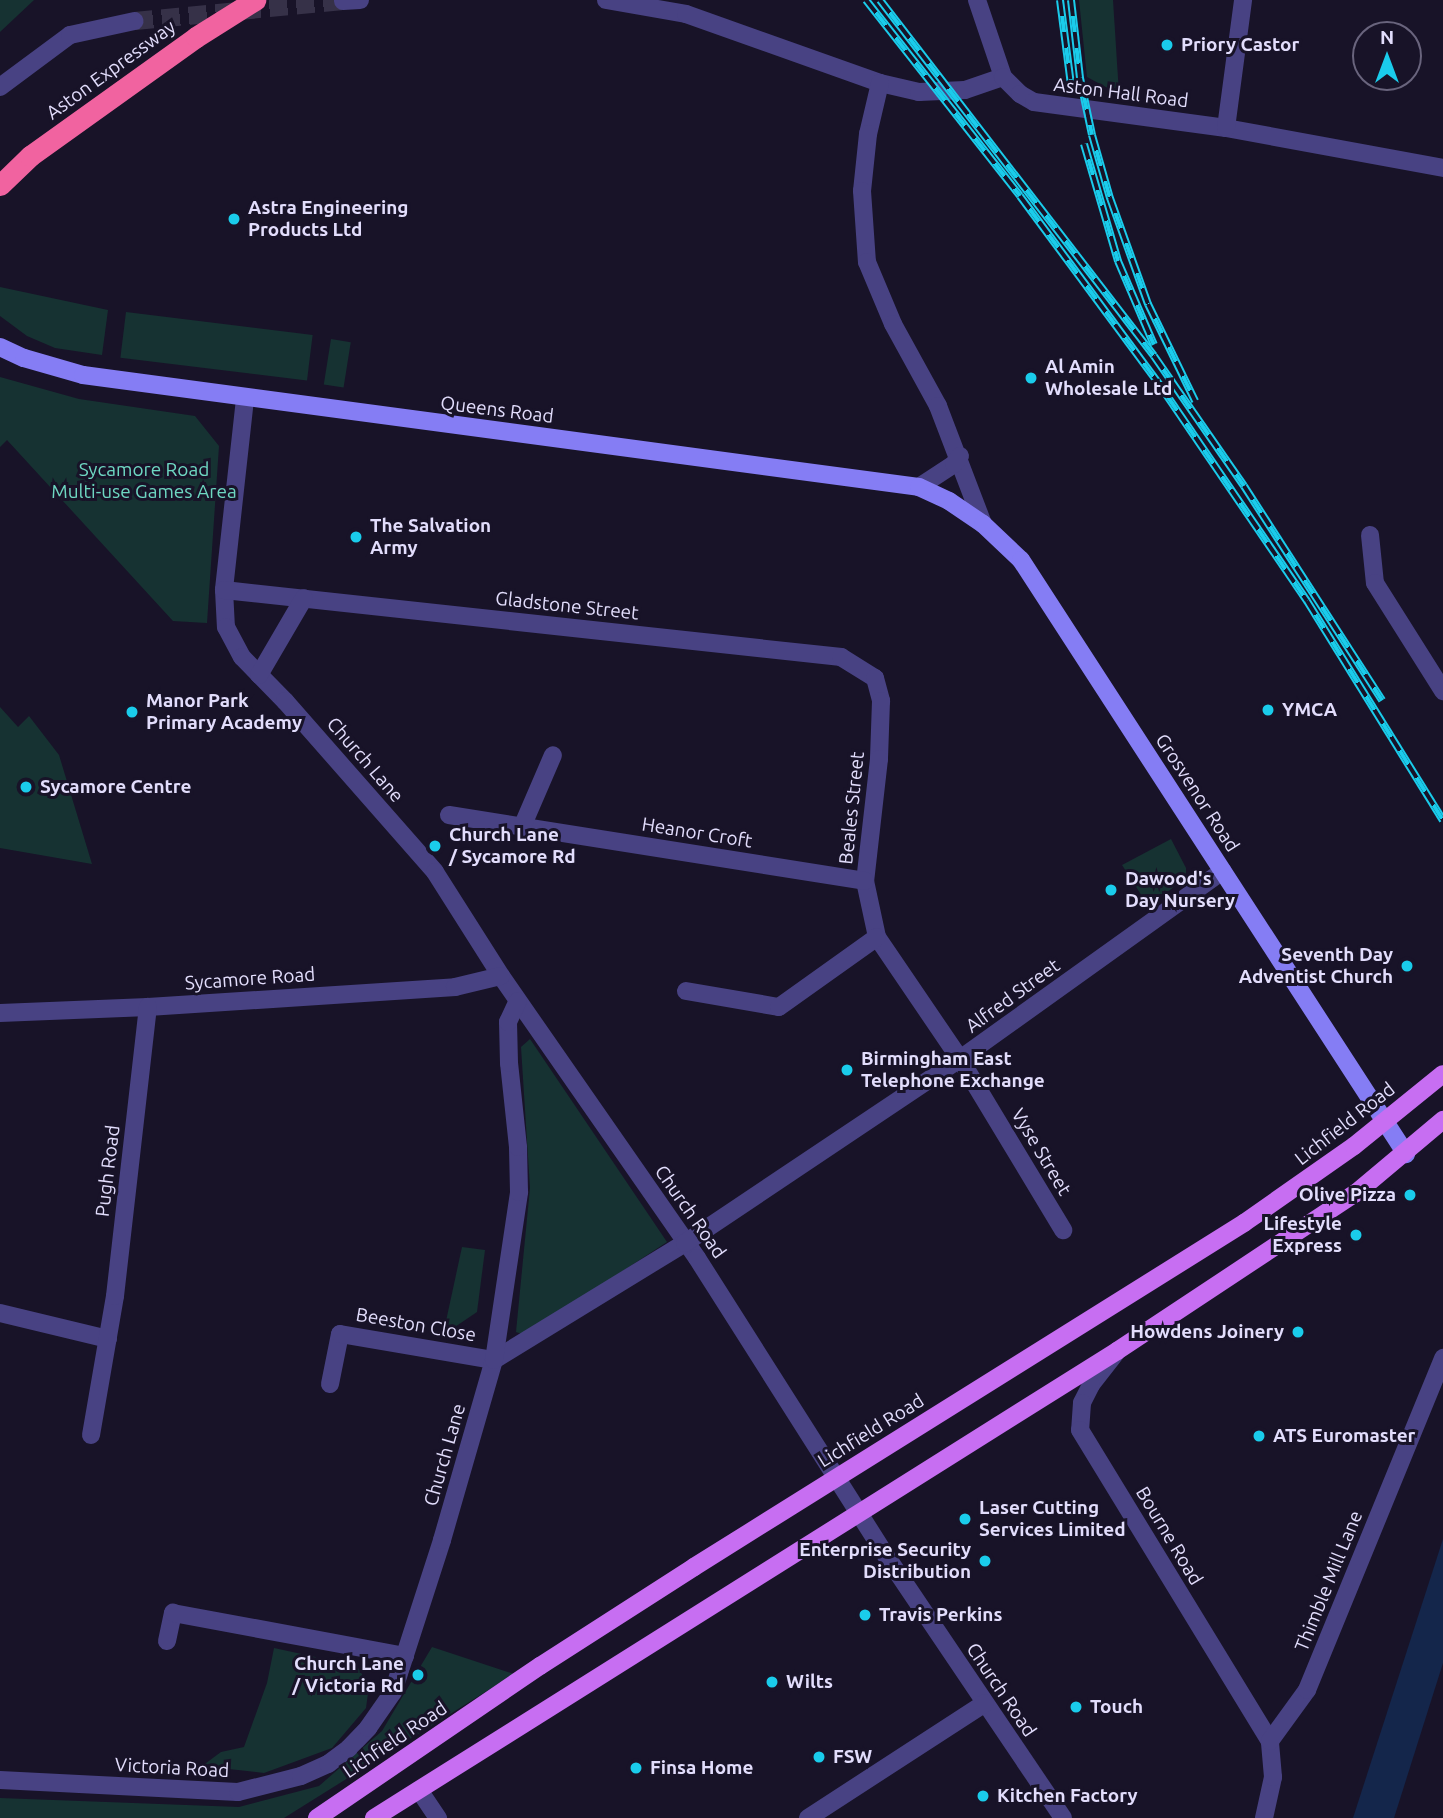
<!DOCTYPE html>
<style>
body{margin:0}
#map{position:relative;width:1443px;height:1818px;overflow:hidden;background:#181328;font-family:Ubuntu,sans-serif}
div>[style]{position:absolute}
.green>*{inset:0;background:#163232;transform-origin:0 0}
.water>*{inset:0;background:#14264b}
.street-tunnel>*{height:18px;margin-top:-9px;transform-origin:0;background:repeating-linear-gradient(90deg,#363148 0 18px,transparent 0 27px)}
.street>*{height:18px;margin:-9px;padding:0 9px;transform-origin:9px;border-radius:9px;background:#484283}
.secondary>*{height:18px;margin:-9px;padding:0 9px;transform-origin:9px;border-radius:9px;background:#857df4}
.primary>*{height:18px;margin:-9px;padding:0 9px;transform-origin:9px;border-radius:9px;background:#c76ef2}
.rail>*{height:8px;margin-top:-4px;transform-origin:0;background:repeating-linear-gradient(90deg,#181328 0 16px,#1acceb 0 32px);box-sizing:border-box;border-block:2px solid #1acceb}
.highway-bridge>*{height:21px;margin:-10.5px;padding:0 10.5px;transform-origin:10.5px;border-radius:10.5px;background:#f163a0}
.dots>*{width:19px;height:19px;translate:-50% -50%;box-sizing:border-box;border:4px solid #181328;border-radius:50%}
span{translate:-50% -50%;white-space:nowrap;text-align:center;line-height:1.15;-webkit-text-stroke:6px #181328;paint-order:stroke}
.poi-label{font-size:19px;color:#e2ddfc;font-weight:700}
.left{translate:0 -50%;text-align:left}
.right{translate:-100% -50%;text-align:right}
.street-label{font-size:19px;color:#e2ddfc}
.park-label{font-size:19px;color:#6ed7c2}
.north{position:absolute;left:1352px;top:21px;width:70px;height:70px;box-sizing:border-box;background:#181328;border:2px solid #69647d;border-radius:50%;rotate:0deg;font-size:19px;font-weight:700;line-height:28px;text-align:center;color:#e2ddfc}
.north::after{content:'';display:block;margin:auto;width:24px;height:32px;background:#1acceb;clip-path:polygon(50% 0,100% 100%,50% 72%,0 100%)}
</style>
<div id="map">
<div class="green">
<div style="clip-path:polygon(0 0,34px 0,0 32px)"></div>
<div style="clip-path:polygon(1079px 0,1113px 0,1119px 94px,1087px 77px)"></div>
<div style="clip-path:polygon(0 287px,108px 310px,102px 355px,55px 348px,27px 336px,0 316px)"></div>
<div style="left:126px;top:312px;width:188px;height:46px;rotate:7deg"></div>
<div style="left:331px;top:339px;width:20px;height:46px;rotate:9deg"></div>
<div style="clip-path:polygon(0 377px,79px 399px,195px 416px,219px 446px,207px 623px,173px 621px,7px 440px,0 447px)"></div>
<div style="clip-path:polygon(0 707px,18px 727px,29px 716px,59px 755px,92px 864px,0 848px)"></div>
<div style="clip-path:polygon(1171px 839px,1186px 868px,1186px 877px,1149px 907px,1122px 865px)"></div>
<div style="clip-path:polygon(530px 1039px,667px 1242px,525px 1335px,516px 1332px,530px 1188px,521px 1047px)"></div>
<div style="clip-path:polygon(462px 1247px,485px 1250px,477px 1312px,443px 1335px)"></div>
<div style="clip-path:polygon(432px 1647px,514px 1674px,284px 1818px,0 1818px,0 1798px,239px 1807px,319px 1786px,382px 1731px)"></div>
<div style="clip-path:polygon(274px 1648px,357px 1666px,369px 1686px,366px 1708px,332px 1748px,264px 1773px,202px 1766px,221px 1752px,244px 1747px,267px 1683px)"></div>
</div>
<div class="water">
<div style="clip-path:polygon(1443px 1539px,1443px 1663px,1394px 1818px,1353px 1818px)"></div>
</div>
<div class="street-tunnel">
<div style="left:135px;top:21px;width:209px;rotate:-5.5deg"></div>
</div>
<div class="street">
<div style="left:606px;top:0;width:81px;rotate:9.9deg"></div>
<div style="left:686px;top:14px;width:206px;rotate:19.6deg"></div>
<div style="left:880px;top:83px;width:40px;rotate:13deg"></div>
<div style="left:919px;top:92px;width:46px;rotate:-2.5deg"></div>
<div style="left:965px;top:90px;width:40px;rotate:-18.9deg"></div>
<div style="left:977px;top:0;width:81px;rotate:71.3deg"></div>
<div style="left:1003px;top:77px;width:24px;rotate:45deg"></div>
<div style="left:1020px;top:94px;width:16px;rotate:30deg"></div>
<div style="left:1034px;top:102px;width:194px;rotate:7.7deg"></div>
<div style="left:1226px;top:128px;width:221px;rotate:10.4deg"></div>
<div style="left:343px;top:1px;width:17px;rotate:-3deg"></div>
<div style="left:880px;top:83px;width:52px;rotate:103.2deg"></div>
<div style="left:868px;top:134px;width:57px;rotate:96deg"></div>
<div style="left:862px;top:191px;width:71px;rotate:86deg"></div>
<div style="left:867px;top:262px;width:67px;rotate:67.2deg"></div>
<div style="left:893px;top:324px;width:94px;rotate:61.2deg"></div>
<div style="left:938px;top:406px;width:126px;rotate:69.1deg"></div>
<div style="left:0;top:87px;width:87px;rotate:-36.6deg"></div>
<div style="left:70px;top:35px;width:66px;rotate:-12.2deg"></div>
<div style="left:1226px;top:128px;width:129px;rotate:-82.4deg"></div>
<div style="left:245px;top:399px;width:192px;rotate:96.3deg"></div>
<div style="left:224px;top:590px;width:37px;rotate:87deg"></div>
<div style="left:226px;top:627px;width:34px;rotate:62deg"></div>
<div style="left:242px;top:657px;width:62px;rotate:45.7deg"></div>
<div style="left:285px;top:701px;width:227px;rotate:48.7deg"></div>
<div style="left:435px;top:872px;width:123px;rotate:57.6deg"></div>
<div style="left:501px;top:976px;width:343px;rotate:55.2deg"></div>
<div style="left:697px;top:1258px;width:358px;rotate:57.6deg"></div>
<div style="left:889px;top:1560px;width:311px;rotate:56deg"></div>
<div style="left:919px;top:487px;width:42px;rotate:-33.3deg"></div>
<div style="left:954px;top:464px;width:10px;rotate:-53deg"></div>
<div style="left:1370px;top:535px;width:48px;rotate:84.1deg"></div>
<div style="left:1375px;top:583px;width:128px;rotate:57.8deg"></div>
<div style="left:224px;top:590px;width:621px;rotate:6.2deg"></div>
<div style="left:841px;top:657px;width:40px;rotate:32deg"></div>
<div style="left:875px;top:678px;width:24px;rotate:75deg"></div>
<div style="left:881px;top:701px;width:58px;rotate:92deg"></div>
<div style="left:879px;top:759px;width:123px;rotate:96.5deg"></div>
<div style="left:865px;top:881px;width:57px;rotate:77.9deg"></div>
<div style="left:877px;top:937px;width:148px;rotate:55.8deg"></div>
<div style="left:960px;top:1059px;width:200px;rotate:58.9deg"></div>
<div style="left:259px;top:675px;width:89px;rotate:-59.7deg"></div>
<div style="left:449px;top:815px;width:421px;rotate:9deg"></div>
<div style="left:522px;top:827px;width:78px;rotate:-66.7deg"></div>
<div style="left:686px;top:991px;width:94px;rotate:9.8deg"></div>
<div style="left:779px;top:1007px;width:120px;rotate:-35.5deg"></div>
<div style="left:0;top:1013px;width:148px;rotate:-2.3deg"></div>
<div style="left:148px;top:1007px;width:308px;rotate:-3.7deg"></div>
<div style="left:455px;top:987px;width:47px;rotate:-13.4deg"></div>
<div style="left:0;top:1313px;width:111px;rotate:13.5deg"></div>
<div style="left:1115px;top:1354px;width:39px;rotate:128deg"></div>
<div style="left:1091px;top:1385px;width:20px;rotate:117deg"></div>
<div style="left:1082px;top:1403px;width:27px;rotate:94deg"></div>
<div style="left:1080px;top:1430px;width:364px;rotate:58.6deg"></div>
<div style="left:330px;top:1384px;width:51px;rotate:-78.7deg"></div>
<div style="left:340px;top:1334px;width:156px;rotate:9.6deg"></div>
<div style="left:494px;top:1360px;width:224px;rotate:-31.5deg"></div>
<div style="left:685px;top:1243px;width:331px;rotate:-33.8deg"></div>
<div style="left:960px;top:1059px;width:323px;rotate:-35.6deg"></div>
<div style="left:91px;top:1435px;width:141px;rotate:-80.2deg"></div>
<div style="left:115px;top:1296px;width:291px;rotate:-83.5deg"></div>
<div style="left:167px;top:1641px;width:29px;rotate:-78deg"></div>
<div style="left:173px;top:1613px;width:236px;rotate:10.5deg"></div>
<div style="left:0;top:1780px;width:238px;rotate:2.9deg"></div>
<div style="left:238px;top:1792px;width:65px;rotate:-14.3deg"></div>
<div style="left:301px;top:1776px;width:30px;rotate:-24deg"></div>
<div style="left:328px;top:1764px;width:26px;rotate:-37deg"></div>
<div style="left:349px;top:1748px;width:28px;rotate:-46deg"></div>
<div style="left:368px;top:1728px;width:44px;rotate:-55.2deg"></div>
<div style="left:393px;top:1692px;width:160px;rotate:-72.1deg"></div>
<div style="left:442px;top:1540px;width:187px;rotate:-73.9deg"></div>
<div style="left:494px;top:1360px;width:170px;rotate:-81.5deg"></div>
<div style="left:519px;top:1192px;width:45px;rotate:-91.3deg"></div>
<div style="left:518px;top:1147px;width:84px;rotate:-96.1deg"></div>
<div style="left:509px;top:1063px;width:41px;rotate:-91.4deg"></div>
<div style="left:508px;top:1022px;width:23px;rotate:-65deg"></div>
<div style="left:419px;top:1790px;width:34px;rotate:56deg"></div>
<div style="left:808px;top:1818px;width:211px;rotate:-33deg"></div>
<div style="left:1264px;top:1818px;width:42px;rotate:-77.6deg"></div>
<div style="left:1273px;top:1777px;width:36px;rotate:-95deg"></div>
<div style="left:1270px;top:1741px;width:63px;rotate:-54deg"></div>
<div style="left:1307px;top:1690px;width:359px;rotate:-67.7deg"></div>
</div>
<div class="secondary">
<div style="left:0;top:347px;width:26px;rotate:25deg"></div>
<div style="left:24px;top:358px;width:61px;rotate:16.1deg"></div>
<div style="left:83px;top:375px;width:843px;rotate:7.63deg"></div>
<div style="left:919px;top:487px;width:33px;rotate:25deg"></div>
<div style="left:949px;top:501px;width:41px;rotate:34.1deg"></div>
<div style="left:983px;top:524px;width:52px;rotate:43.5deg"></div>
<div style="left:1021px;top:560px;width:708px;rotate:57.05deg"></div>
</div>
<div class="primary">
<div style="left:317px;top:1818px;width:270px;rotate:-34.3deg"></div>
<div style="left:540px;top:1666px;width:183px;rotate:-32.7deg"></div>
<div style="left:694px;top:1567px;width:649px;rotate:-32.02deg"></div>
<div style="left:1244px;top:1223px;width:134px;rotate:-35deg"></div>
<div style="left:1354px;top:1146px;width:114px;rotate:-39deg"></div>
<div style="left:374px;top:1818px;width:878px;rotate:-32.15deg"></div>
<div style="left:1117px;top:1351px;width:287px;rotate:-33.5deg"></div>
<div style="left:1356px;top:1193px;width:114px;rotate:-40deg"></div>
</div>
<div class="rail">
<div style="left:866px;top:0;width:249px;rotate:51.8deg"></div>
<div style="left:1020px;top:196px;width:234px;rotate:53.5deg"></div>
<div style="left:1159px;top:384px;width:263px;rotate:55.7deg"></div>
<div style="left:1307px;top:601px;width:258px;rotate:58.2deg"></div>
<div style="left:880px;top:0;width:449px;rotate:52.4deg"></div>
<div style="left:1154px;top:356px;width:158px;rotate:55.3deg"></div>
<div style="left:1244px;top:486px;width:255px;rotate:57.2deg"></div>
<div style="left:1060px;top:0;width:94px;rotate:82.6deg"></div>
<div style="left:1071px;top:0;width:79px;rotate:83.4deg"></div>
<div style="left:1080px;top:78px;width:58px;rotate:78.1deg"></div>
<div style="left:1092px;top:135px;width:66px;rotate:74.1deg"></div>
<div style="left:1110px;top:198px;width:113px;rotate:70.3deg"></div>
<div style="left:1148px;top:304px;width:108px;rotate:64.1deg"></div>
<div style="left:1084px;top:144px;width:122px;rotate:73.8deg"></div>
<div style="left:1118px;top:261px;width:91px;rotate:66.8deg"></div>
</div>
<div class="highway-bridge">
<div style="left:0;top:185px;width:42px;rotate:-44deg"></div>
<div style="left:30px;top:156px;width:204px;rotate:-35.6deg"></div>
<div style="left:196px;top:37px;width:70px;rotate:-32.1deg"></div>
</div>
<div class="dots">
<div style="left:1167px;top:45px;background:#1acceb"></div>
<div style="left:234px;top:219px;background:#1acceb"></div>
<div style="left:1031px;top:378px;background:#1acceb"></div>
<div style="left:356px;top:537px;background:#1acceb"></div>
<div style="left:1268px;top:710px;background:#1acceb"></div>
<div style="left:132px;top:712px;background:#1acceb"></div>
<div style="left:26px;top:787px;background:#1acceb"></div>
<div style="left:435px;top:846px;background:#1acceb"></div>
<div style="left:1111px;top:890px;background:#1acceb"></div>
<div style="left:1407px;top:966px;background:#1acceb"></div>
<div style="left:847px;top:1070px;background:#1acceb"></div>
<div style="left:1410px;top:1195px;background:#1acceb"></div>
<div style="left:1356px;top:1235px;background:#1acceb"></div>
<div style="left:1298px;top:1332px;background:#1acceb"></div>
<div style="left:1259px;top:1436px;background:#1acceb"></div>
<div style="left:965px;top:1519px;background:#1acceb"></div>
<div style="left:985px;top:1561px;background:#1acceb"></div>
<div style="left:865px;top:1615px;background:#1acceb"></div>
<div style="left:418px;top:1675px;background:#1acceb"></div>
<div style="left:772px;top:1682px;background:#1acceb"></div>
<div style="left:1076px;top:1707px;background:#1acceb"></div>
<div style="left:819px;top:1757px;background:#1acceb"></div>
<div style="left:636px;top:1768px;background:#1acceb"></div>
<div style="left:983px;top:1796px;background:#1acceb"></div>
</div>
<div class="poi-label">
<span class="left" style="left:1181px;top:45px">Priory Castor</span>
<span class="left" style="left:248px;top:219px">Astra Engineering<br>Products Ltd</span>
<span class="left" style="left:1045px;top:378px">Al Amin<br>Wholesale Ltd</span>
<span class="left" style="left:370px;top:537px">The Salvation<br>Army</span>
<span class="left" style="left:146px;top:712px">Manor Park<br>Primary Academy</span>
<span class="left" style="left:1282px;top:710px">YMCA</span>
<span class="left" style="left:40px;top:787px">Sycamore Centre</span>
<span class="left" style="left:449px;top:846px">Church Lane<br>/ Sycamore Rd</span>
<span class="left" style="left:1125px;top:890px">Dawood's<br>Day Nursery</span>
<span class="right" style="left:1393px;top:966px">Seventh Day<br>Adventist Church</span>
<span class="left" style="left:861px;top:1070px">Birmingham East<br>Telephone Exchange</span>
<span class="right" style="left:1396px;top:1195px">Olive Pizza</span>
<span class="right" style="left:1342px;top:1235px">Lifestyle<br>Express</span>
<span class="right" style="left:1284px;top:1332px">Howdens Joinery</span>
<span class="left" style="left:1273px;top:1436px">ATS Euromaster</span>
<span class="left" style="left:979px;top:1519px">Laser Cutting<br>Services Limited</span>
<span class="right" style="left:971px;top:1561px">Enterprise Security<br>Distribution</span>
<span class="left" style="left:879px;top:1615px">Travis Perkins</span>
<span class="right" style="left:404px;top:1675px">Church Lane<br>/ Victoria Rd</span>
<span class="left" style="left:786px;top:1682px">Wilts</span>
<span class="left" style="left:1090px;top:1707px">Touch</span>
<span class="left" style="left:833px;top:1757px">FSW</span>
<span class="left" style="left:650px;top:1768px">Finsa Home</span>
<span class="left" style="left:997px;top:1796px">Kitchen Factory</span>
</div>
<div class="street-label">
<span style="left:111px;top:70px;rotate:-36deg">Aston Expressway</span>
<span style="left:1121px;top:93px;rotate:7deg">Aston Hall Road</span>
<span style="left:497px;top:410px;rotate:7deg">Queens Road</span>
<span style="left:567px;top:606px;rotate:6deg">Gladstone Street</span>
<span style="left:365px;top:760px;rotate:49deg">Church Lane</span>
<span style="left:1197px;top:793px;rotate:57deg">Grosvenor Road</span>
<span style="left:852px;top:808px;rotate:-84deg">Beales Street</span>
<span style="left:697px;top:833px;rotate:9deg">Heanor Croft</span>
<span style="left:250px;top:979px;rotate:-4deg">Sycamore Road</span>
<span style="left:1013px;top:996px;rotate:-36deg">Alfred Street</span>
<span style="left:1345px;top:1124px;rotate:-38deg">Lichfield Road</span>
<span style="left:1041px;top:1152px;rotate:59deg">Vyse Street</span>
<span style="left:108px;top:1171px;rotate:-83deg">Pugh Road</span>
<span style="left:690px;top:1212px;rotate:55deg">Church Road</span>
<span style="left:416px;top:1325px;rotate:10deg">Beeston Close</span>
<span style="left:871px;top:1431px;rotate:-32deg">Lichfield Road</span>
<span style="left:445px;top:1455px;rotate:-74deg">Church Lane</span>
<span style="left:1169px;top:1536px;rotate:59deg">Bourne Road</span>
<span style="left:1329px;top:1581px;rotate:-68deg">Thimble Mill Lane</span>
<span style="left:1001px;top:1690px;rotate:56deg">Church Road</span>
<span style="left:395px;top:1740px;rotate:-34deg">Lichfield Road</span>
<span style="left:172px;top:1768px;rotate:3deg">Victoria Road</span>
</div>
<div class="park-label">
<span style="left:144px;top:481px">Sycamore Road<br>Multi-use Games Area</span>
</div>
<div class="north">N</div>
</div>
